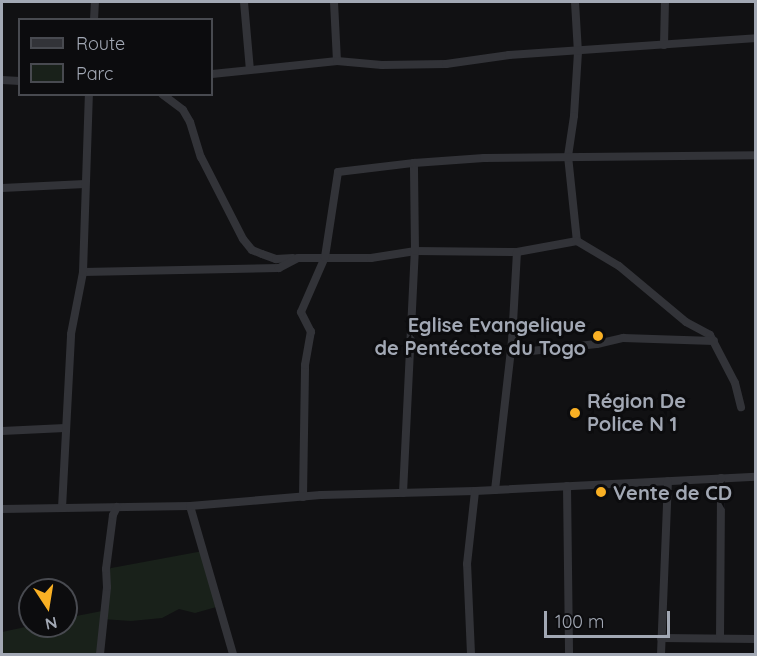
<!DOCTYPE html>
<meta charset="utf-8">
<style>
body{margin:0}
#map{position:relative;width:757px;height:656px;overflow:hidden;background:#111113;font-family:Quicksand,sans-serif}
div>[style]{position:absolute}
.green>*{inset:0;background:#19211a}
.minor>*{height:8px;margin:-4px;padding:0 4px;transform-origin:4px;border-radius:4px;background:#323338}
.dots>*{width:16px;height:16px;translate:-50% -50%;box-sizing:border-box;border:3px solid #0c0c0e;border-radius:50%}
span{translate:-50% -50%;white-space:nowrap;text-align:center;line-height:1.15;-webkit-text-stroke:6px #0c0c0e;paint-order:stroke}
.poi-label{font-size:20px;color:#a2a8b4;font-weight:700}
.right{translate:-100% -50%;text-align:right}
.left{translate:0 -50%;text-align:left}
.frame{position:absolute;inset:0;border:3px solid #a2a8b4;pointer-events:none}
.legend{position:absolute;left:18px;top:18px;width:195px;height:78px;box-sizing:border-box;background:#0c0c0e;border:2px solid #484a50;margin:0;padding:8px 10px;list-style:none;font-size:18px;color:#a2a8b4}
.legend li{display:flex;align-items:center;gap:12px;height:30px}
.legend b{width:30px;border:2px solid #484a50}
.north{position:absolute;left:18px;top:578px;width:60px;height:60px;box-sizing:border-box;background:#0c0c0e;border:2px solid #484a50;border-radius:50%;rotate:168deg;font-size:16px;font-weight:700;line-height:24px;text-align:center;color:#a2a8b4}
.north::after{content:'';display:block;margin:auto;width:21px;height:27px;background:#f9b024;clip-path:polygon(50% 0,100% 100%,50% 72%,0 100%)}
.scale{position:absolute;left:544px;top:611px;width:126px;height:27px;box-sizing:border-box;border:3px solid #a2a8b4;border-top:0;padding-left:8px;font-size:18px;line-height:21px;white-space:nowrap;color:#a2a8b4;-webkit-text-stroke:4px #0c0c0e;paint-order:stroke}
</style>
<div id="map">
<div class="green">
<div style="clip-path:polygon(203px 551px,220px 606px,195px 613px,179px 609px,162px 618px,131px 621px,102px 619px,99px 654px,2px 654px,2px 632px,30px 626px,66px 626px,66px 618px,102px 611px,106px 569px)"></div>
</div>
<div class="minor">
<div style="left:244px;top:2px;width:68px;rotate:85deg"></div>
<div style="left:334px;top:2px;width:59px;rotate:87.1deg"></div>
<div style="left:575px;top:2px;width:50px;rotate:86.6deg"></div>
<div style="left:578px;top:52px;width:64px;rotate:93.6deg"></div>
<div style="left:574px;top:116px;width:40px;rotate:98.5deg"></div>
<div style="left:568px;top:156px;width:85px;rotate:84deg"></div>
<div style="left:94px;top:20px;width:18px;rotate:-87deg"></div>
<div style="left:664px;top:45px;width:43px;rotate:-88.7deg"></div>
<div style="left:212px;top:74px;width:126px;rotate:-5.9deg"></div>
<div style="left:337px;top:61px;width:45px;rotate:5.1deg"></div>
<div style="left:382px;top:65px;width:64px;rotate:-0.9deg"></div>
<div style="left:446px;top:64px;width:64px;rotate:-8.1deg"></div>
<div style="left:509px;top:55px;width:248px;rotate:-3.9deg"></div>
<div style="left:2px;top:80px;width:18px;rotate:3deg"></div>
<div style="left:162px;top:94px;width:26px;rotate:37deg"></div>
<div style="left:183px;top:110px;width:14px;rotate:60deg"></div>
<div style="left:190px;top:122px;width:37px;rotate:73deg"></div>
<div style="left:201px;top:157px;width:92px;rotate:62.9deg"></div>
<div style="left:243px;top:239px;width:14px;rotate:51deg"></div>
<div style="left:252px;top:250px;width:11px;rotate:22deg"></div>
<div style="left:262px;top:254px;width:15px;rotate:20deg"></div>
<div style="left:276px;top:259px;width:17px;rotate:-3deg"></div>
<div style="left:2px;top:188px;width:83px;rotate:-2.8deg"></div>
<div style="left:83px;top:272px;width:196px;rotate:-1.2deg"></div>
<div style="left:279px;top:268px;width:21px;rotate:-28deg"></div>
<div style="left:298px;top:258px;width:73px"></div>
<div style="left:371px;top:258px;width:45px;rotate:-9deg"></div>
<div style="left:415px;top:251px;width:102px;rotate:0.6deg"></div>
<div style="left:517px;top:252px;width:61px;rotate:-10.4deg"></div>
<div style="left:577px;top:241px;width:49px;rotate:30.8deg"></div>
<div style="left:619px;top:266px;width:87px;rotate:39.9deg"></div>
<div style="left:686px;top:322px;width:27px;rotate:28deg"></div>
<div style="left:710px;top:335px;width:54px;rotate:62.5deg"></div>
<div style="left:735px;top:383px;width:25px;rotate:76deg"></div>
<div style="left:512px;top:341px;width:21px;rotate:28deg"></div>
<div style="left:531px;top:351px;width:66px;rotate:-6.1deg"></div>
<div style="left:597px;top:344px;width:27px;rotate:-13deg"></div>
<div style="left:623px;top:338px;width:91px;rotate:1.9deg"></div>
<div style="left:2px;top:431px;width:63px;rotate:-2.7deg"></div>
<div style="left:567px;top:486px;width:168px;rotate:89.3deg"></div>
<div style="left:495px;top:490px;width:150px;rotate:-83.5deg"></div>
<div style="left:512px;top:341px;width:89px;rotate:-86.8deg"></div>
<div style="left:403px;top:493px;width:242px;rotate:-87.2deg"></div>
<div style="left:415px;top:251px;width:88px;rotate:-90.7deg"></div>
<div style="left:303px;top:497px;width:132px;rotate:-89.1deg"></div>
<div style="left:305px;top:365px;width:34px;rotate:-80deg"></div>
<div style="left:311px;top:332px;width:22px;rotate:-117deg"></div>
<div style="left:301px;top:312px;width:60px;rotate:-66.4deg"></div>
<div style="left:325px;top:257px;width:86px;rotate:-81.3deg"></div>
<div style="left:338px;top:172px;width:77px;rotate:-6.8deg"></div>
<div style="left:414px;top:163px;width:70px;rotate:-4.1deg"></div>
<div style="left:484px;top:158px;width:272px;rotate:-0.6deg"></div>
<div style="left:190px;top:506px;width:154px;rotate:73.8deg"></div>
<div style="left:62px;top:508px;width:174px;rotate:-87deg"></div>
<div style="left:71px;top:334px;width:63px;rotate:-79deg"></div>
<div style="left:83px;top:272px;width:178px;rotate:-88.1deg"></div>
<div style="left:2px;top:509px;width:188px;rotate:-0.9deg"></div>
<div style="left:190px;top:506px;width:131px;rotate:-4.8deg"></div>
<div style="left:321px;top:495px;width:154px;rotate:-1.5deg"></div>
<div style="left:475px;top:491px;width:281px;rotate:-2.9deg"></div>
<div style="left:661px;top:638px;width:95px;rotate:0.6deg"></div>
<div style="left:720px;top:638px;width:160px;rotate:-89.6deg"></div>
<div style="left:100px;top:654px;width:67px;rotate:-84deg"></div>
<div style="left:107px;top:587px;width:18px;rotate:-93deg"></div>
<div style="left:106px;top:569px;width:54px;rotate:-82.6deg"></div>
<div style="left:113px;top:515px;width:9px;rotate:-63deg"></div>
<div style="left:471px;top:654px;width:90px;rotate:-92.5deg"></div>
<div style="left:467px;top:564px;width:73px;rotate:-83.7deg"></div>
<div style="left:661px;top:654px;width:173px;rotate:-87.7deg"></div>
</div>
<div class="dots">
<div style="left:598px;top:336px;background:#f9b024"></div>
<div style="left:575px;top:413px;background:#f9b024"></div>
<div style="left:601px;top:492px;background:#f9b024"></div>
</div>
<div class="poi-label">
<span class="right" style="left:586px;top:336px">Eglise Evangelique<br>de Pentécote du Togo</span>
<span class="left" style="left:587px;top:412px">Région De<br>Police N 1</span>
<span class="left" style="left:613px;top:492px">Vente de CD</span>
</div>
<div class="frame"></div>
<ul class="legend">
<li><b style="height:8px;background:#323338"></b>Route</li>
<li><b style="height:16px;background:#19211a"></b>Parc</li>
</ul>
<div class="north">N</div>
<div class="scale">100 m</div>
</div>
